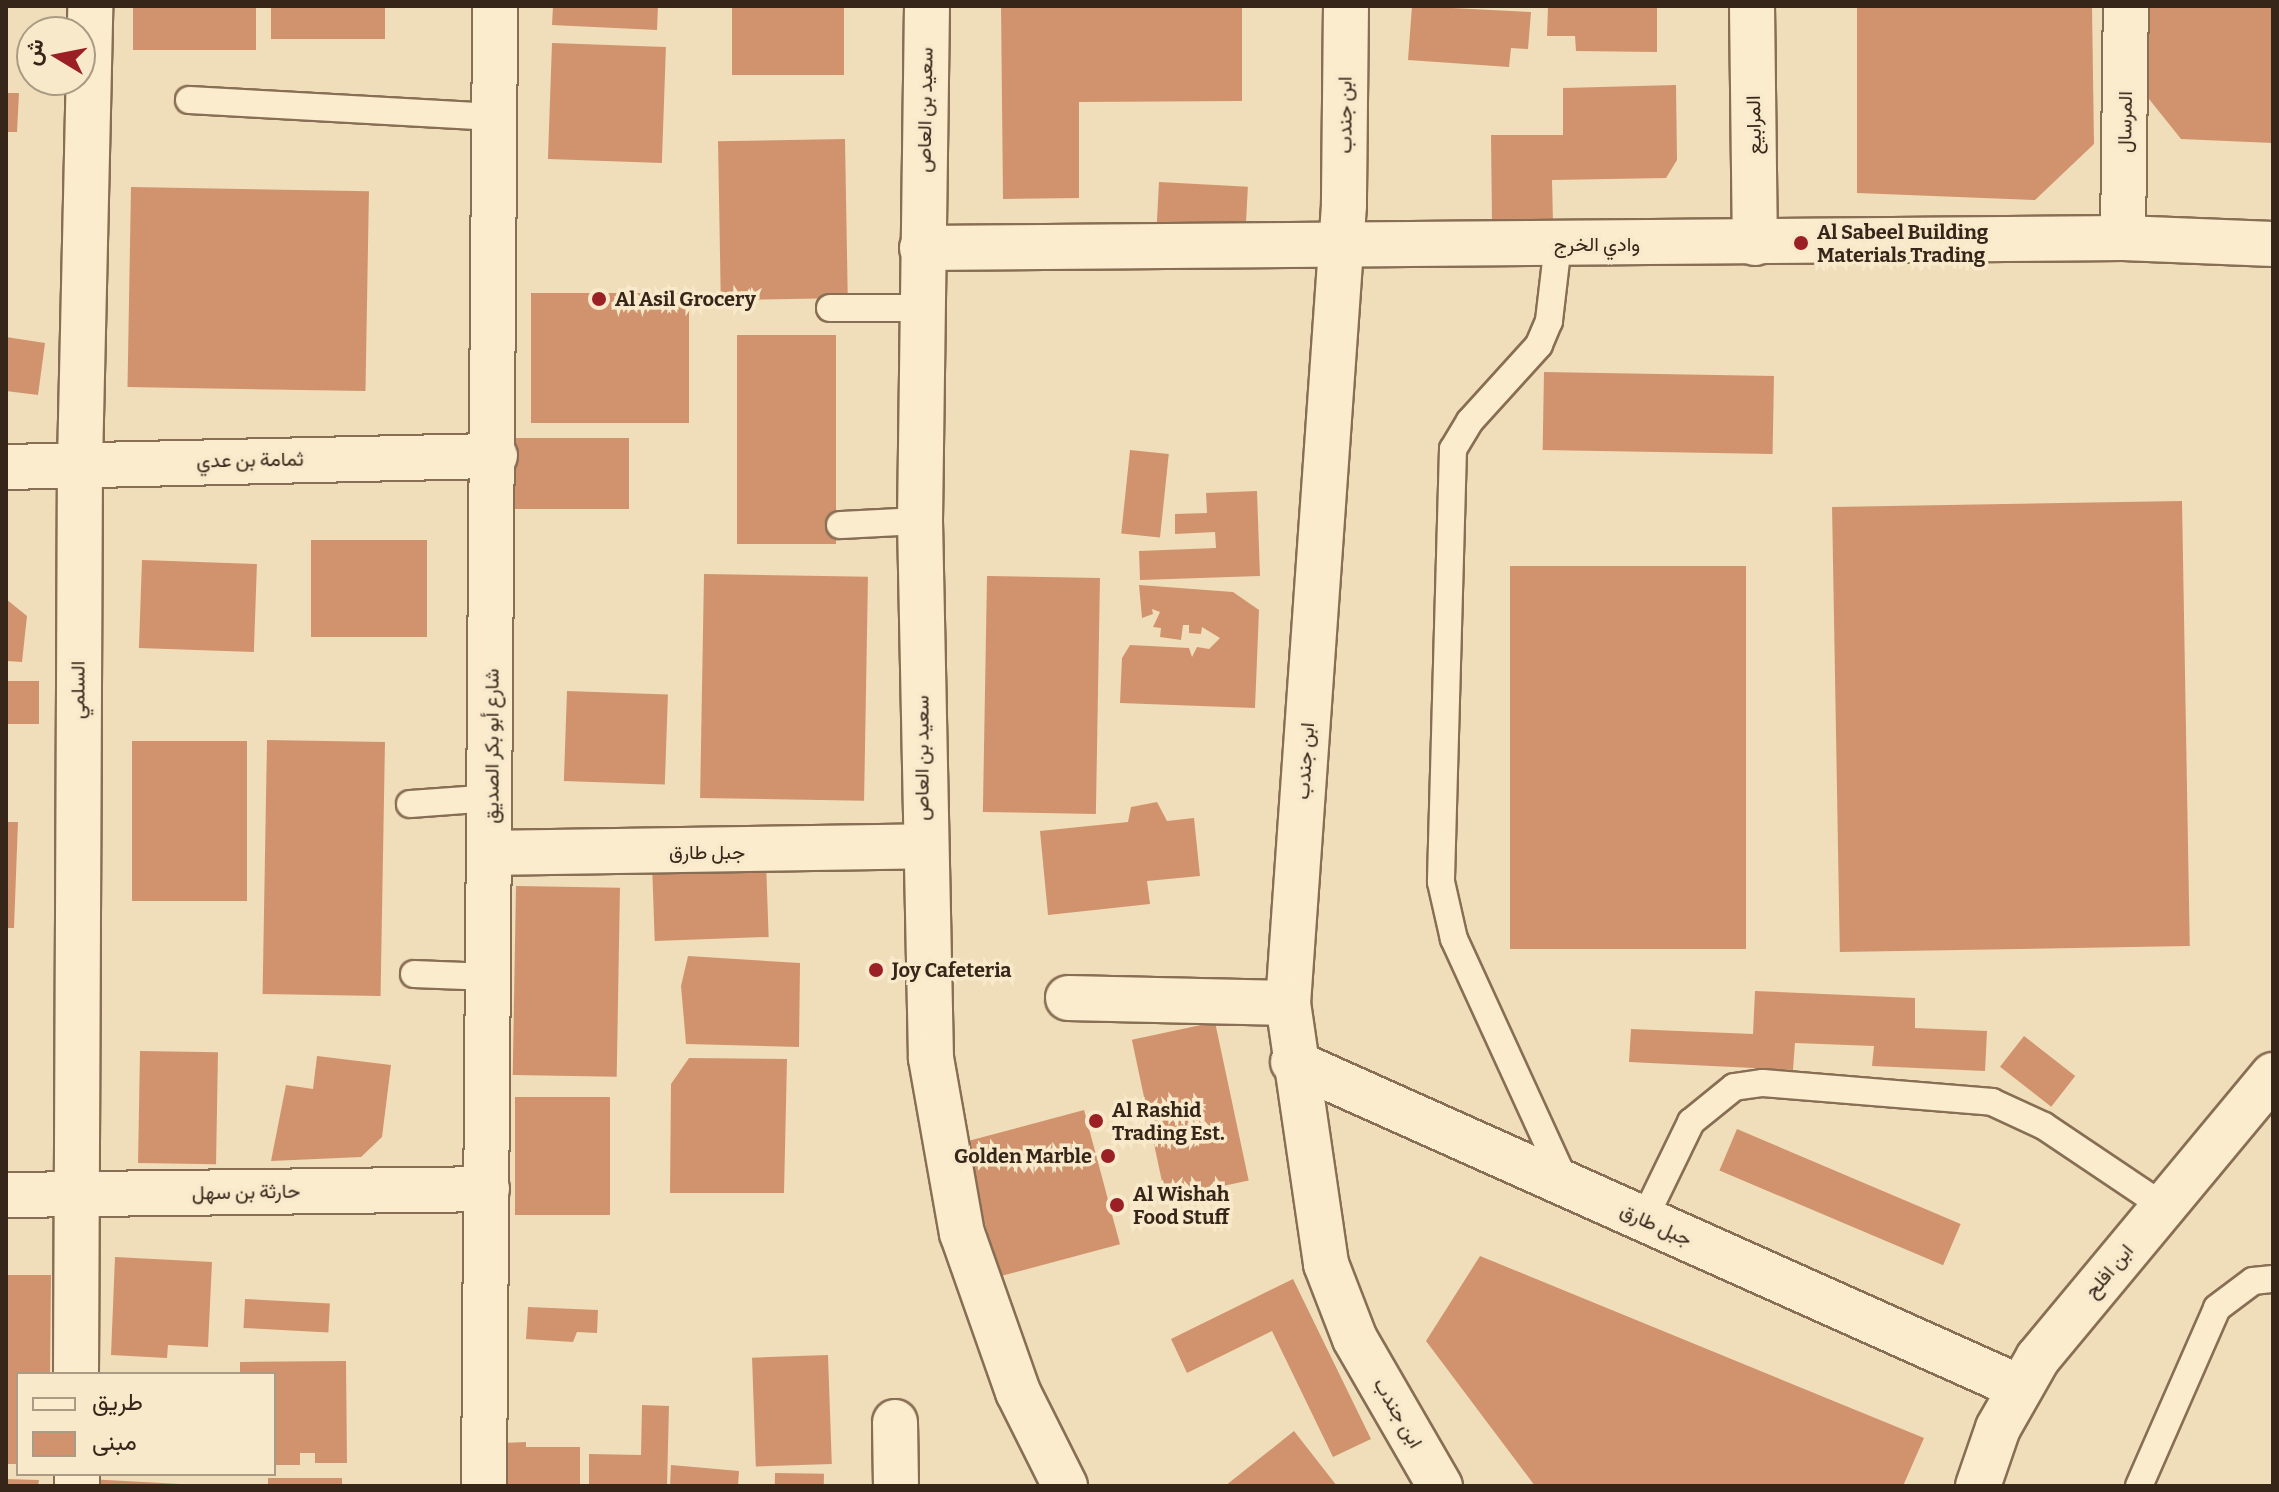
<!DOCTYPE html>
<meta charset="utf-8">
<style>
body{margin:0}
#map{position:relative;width:2279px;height:1492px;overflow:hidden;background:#f0deba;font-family:Bitter,Vazirmatn,serif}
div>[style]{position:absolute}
.building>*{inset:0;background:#d1936d;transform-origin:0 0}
.roads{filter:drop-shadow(2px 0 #886e54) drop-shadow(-2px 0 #886e54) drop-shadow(0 2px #886e54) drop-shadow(0 -2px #886e54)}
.service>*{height:26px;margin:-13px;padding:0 13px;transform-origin:13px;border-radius:13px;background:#fbeccd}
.minor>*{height:44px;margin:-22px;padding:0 22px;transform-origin:22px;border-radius:22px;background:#fbeccd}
.tertiary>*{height:44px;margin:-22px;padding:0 22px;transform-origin:22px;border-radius:22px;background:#fbeccd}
.dots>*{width:22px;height:22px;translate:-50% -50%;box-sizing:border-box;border:4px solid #f7e9ca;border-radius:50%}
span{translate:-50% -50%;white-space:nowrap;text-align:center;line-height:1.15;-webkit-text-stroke:7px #f7e9ca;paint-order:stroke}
.street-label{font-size:20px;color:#36261a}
.poi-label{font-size:20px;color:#36261a;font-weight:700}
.left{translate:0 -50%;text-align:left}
.right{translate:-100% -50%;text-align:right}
.frame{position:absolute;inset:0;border:8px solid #36261a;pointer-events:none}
.legend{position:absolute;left:16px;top:1372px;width:260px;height:104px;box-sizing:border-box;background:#f7e9ca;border:2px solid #aa9b84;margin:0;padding:10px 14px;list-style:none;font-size:24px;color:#36261a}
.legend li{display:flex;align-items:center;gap:16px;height:40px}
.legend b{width:40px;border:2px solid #aa9b84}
.north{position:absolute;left:16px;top:16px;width:80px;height:80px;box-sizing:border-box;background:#f7e9ca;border:2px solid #aa9b84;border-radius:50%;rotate:280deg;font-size:22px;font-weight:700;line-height:32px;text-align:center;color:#36261a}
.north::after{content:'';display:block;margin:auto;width:28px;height:36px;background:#9b2025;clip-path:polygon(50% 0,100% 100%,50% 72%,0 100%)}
</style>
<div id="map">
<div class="building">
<div style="left:133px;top:6px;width:123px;height:44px"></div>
<div style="left:271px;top:6px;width:114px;height:33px"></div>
<div style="clip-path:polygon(553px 6px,658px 6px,657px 30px,552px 25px)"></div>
<div style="left:732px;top:6px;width:112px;height:69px"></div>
<div style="clip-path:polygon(1001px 6px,1242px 6px,1242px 101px,1079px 102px,1079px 198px,1003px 199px)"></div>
<div style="clip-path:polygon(1412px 6px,1531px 12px,1528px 49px,1511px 48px,1509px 67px,1408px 60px)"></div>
<div style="clip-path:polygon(1548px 6px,1657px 6px,1657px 52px,1576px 51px,1575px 36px,1547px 36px)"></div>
<div style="clip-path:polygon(1857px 6px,2092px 6px,2094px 144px,2035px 200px,1857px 193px)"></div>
<div style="clip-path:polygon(2137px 6px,2273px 6px,2273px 143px,2181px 139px,2137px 84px)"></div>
<div style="left:552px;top:43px;width:114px;height:116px;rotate:2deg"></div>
<div style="clip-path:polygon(1676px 85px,1677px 160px,1666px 178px,1552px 180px,1553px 222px,1492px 223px,1491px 135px,1563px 135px,1563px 88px)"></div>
<div style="clip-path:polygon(6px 93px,19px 93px,17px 132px,6px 132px)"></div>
<div style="left:845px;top:139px;width:159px;height:127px;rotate:89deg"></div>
<div style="left:1159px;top:182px;width:89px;height:45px;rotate:3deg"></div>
<div style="left:131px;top:187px;width:238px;height:200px;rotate:1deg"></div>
<div style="left:531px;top:293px;width:158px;height:130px"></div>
<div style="left:836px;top:335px;width:209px;height:99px;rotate:90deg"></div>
<div style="clip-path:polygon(6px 337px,45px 343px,38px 395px,6px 391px)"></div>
<div style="left:1544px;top:372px;width:230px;height:78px;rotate:1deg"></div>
<div style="left:511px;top:438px;width:118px;height:71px"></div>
<div style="left:1130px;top:450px;width:39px;height:84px;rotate:6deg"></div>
<div style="clip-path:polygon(1257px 491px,1260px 576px,1140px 580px,1139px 551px,1216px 548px,1215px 532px,1175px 534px,1175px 514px,1207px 513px,1206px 493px)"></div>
<div style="left:2182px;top:501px;width:445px;height:350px;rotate:89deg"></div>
<div style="left:311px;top:540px;width:116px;height:97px"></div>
<div style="left:142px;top:560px;width:115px;height:88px;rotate:2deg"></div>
<div style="left:1510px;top:566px;width:236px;height:383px"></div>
<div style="left:704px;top:574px;width:164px;height:224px;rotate:1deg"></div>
<div style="left:987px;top:576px;width:113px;height:236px;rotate:1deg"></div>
<div style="clip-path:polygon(1139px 585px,1233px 592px,1259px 610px,1255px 708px,1120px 703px,1122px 658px,1130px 645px,1189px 648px,1192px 657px,1197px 647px,1209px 649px,1220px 638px,1202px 627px,1201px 634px,1189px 633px,1189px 625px,1183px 625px,1181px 640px,1160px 637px,1161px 628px,1153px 627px,1160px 612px,1152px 609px,1153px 614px,1142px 618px)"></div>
<div style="clip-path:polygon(6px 599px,27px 616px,22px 662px,6px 661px)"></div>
<div style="left:6px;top:681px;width:33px;height:43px"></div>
<div style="left:567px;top:691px;width:101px;height:90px;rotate:2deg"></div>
<div style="left:267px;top:740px;width:118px;height:254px;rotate:1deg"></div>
<div style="left:132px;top:741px;width:115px;height:160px"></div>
<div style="clip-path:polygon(1157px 802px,1167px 821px,1194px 818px,1200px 876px,1147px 881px,1150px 904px,1048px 915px,1040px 831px,1128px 822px,1131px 807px)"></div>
<div style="clip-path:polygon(6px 822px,18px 822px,14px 928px,6px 928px)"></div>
<div style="left:766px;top:861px;width:76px;height:114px;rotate:88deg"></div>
<div style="left:516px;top:886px;width:104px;height:189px;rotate:1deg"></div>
<div style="clip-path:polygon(688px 956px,800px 963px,799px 1047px,686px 1044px,681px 986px)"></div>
<div style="clip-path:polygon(1755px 991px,1915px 998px,1915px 1028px,1987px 1031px,1985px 1071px,1872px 1066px,1874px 1046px,1795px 1043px,1793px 1070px,1629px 1062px,1631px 1029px,1753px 1034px)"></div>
<div style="left:1215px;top:1022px;width:162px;height:85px;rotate:78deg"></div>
<div style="left:2024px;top:1036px;width:65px;height:39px;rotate:38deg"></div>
<div style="left:140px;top:1051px;width:78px;height:112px;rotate:1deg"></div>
<div style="clip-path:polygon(317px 1056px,391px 1065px,382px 1137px,361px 1157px,271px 1161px,286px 1085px,313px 1089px)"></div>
<div style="clip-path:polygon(689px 1058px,787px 1059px,784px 1193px,670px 1193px,671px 1084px)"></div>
<div style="left:515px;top:1097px;width:95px;height:118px"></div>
<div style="left:1084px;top:1110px;width:139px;height:125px;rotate:75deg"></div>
<div style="left:1737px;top:1129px;width:243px;height:45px;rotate:23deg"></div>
<div style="clip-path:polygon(1480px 1256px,1924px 1438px,1903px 1486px,1535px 1486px,1426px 1341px)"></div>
<div style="clip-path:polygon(115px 1257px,212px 1262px,208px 1347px,168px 1345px,167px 1358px,111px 1355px)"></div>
<div style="clip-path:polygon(6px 1275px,51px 1275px,50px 1374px,18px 1374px,18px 1464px,6px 1464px)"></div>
<div style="clip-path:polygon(1293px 1279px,1371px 1439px,1333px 1457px,1272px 1331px,1187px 1373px,1171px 1339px)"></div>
<div style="left:245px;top:1299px;width:85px;height:29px;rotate:3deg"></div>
<div style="clip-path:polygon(528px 1307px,598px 1310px,597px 1333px,577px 1332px,573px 1342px,526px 1339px)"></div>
<div style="left:828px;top:1355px;width:109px;height:76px;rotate:88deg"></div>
<div style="clip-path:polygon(346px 1361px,347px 1463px,315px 1463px,315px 1453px,300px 1453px,300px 1465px,274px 1465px,274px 1374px,240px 1374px,240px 1362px)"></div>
<div style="clip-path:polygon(642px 1405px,669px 1406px,667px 1486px,589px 1485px,589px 1454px,641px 1455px)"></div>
<div style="clip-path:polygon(1294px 1431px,1337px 1486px,1225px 1486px)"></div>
<div style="clip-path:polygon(526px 1442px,526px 1447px,580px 1447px,580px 1486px,499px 1486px,499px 1443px)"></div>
<div style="clip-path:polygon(671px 1465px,739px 1471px,738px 1486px,670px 1486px)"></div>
<div style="left:775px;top:1473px;width:49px;height:13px;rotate:1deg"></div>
<div style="left:268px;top:1478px;width:74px;height:8px"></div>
<div style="clip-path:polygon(6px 1479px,39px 1480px,38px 1486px,6px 1486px)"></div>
<div style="clip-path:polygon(88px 1479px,180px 1484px,180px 1486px,88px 1486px)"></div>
</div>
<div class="roads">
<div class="service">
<div style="left:189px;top:100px;width:306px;rotate:3.2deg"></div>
<div style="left:1558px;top:244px;width:78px;rotate:96.7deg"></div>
<div style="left:1549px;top:321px;width:26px;rotate:113deg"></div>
<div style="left:1539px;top:345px;width:103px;rotate:132.2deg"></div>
<div style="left:1470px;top:421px;width:33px;rotate:121deg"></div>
<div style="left:1453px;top:449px;width:433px;rotate:91.6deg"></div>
<div style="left:1441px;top:882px;width:58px;rotate:77.2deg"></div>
<div style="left:1454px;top:939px;width:269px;rotate:65.4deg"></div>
<div style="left:830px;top:308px;width:91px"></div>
<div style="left:840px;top:525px;width:80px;rotate:-2.9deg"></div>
<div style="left:410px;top:804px;width:81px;rotate:-4.2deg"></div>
<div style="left:414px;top:974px;width:76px;rotate:2.3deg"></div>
<div style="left:1644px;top:1219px;width:108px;rotate:-64.1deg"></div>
<div style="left:1691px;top:1122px;width:55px;rotate:-39.1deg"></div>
<div style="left:1734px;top:1087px;width:29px;rotate:-8deg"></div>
<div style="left:1763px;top:1083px;width:230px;rotate:4.7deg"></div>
<div style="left:1992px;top:1102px;width:57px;rotate:24.8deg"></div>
<div style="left:2044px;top:1126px;width:143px;rotate:33.9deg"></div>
<div style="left:2139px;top:1486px;width:194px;rotate:-66.3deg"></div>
<div style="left:2217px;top:1308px;width:45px;rotate:-36.9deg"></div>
<div style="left:2253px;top:1281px;width:20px;rotate:-6deg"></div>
</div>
<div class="minor">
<div style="left:1346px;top:6px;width:199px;rotate:90.6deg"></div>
<div style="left:1344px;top:205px;width:800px;rotate:94.01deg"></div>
<div style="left:1288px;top:1003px;width:264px;rotate:81.7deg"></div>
<div style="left:1326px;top:1264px;width:80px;rotate:68.9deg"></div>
<div style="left:1355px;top:1339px;width:170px;rotate:60deg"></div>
<div style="left:1752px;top:6px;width:237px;rotate:89.3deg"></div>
<div style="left:2123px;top:238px;width:232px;rotate:-89.3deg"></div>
<div style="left:922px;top:248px;width:1201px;rotate:-0.48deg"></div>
<div style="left:2123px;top:238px;width:150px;rotate:2.3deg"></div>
<div style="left:6px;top:467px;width:489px;rotate:-1.3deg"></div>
<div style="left:491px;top:853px;width:431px;rotate:-0.9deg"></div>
<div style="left:1068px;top:998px;width:220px;rotate:1.3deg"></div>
<div style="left:1293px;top:1062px;width:795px;rotate:24.12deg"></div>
<div style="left:6px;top:1195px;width:481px;rotate:-0.7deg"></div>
<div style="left:76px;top:1374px;width:911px;rotate:-89.75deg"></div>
<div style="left:80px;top:463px;width:457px;rotate:-88.7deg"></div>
<div style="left:895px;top:1422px;width:64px;rotate:89.1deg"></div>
<div style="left:77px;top:1474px;width:12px;rotate:90deg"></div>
<div style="left:484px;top:1486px;width:1480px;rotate:-89.57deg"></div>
</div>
<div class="tertiary">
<div style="left:927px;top:6px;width:515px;rotate:90.78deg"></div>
<div style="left:920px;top:521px;width:537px;rotate:88.83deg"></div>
<div style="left:931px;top:1058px;width:178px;rotate:80deg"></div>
<div style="left:962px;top:1233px;width:169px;rotate:70.6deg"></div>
<div style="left:1018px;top:1392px;width:105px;rotate:63.4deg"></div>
<div style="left:1978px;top:1486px;width:61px;rotate:-71deg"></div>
<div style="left:1998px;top:1428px;width:81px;rotate:-60.3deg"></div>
<div style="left:2038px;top:1358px;width:368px;rotate:-50.3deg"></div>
</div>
</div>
<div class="dots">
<div style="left:1801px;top:243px;background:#9b2025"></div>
<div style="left:599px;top:299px;background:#9b2025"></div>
<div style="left:876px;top:970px;background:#9b2025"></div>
<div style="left:1096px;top:1121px;background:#9b2025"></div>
<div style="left:1108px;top:1156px;background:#9b2025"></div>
<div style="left:1117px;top:1205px;background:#9b2025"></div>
</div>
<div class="street-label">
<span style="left:925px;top:110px;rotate:-89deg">سعيد بن العاص</span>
<span style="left:1345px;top:115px;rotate:-90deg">ابن جندب</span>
<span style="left:2125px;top:122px;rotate:-89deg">المرسال</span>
<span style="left:1754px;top:125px;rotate:-91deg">المرابيع</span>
<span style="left:1597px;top:244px">وادي الخرج</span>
<span style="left:250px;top:460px;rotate:-1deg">ثمامة بن عدي</span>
<span style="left:78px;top:690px;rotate:-90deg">السلمي</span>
<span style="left:492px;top:746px;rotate:-90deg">شارع أبو بكر الصديق</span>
<span style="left:922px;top:758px;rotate:-90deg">سعيد بن العاص</span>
<span style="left:1305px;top:761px;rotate:-86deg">ابن جندب</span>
<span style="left:707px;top:852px">جبل طارق</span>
<span style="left:246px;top:1192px;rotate:-1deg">حارثة بن سهل</span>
<span style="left:1656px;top:1225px;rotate:24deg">جبل طارق</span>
<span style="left:2109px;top:1271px;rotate:-50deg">ابن افلح</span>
<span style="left:1398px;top:1413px;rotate:60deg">ابن جندب</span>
</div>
<div class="poi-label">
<span class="left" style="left:1817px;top:244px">Al Sabeel Building<br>Materials Trading</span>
<span class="left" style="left:615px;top:299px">Al Asil Grocery</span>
<span class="left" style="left:892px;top:970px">Joy Cafeteria</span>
<span class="left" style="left:1112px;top:1122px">Al Rashid<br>Trading Est.</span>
<span class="right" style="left:1092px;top:1156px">Golden Marble</span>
<span class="left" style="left:1133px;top:1206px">Al Wishah<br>Food Stuff</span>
</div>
<div class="frame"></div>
<ul class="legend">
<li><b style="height:10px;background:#fbeccd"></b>طريق</li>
<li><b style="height:22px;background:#d1936d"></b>مبنى</li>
</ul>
<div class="north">ش</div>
</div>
